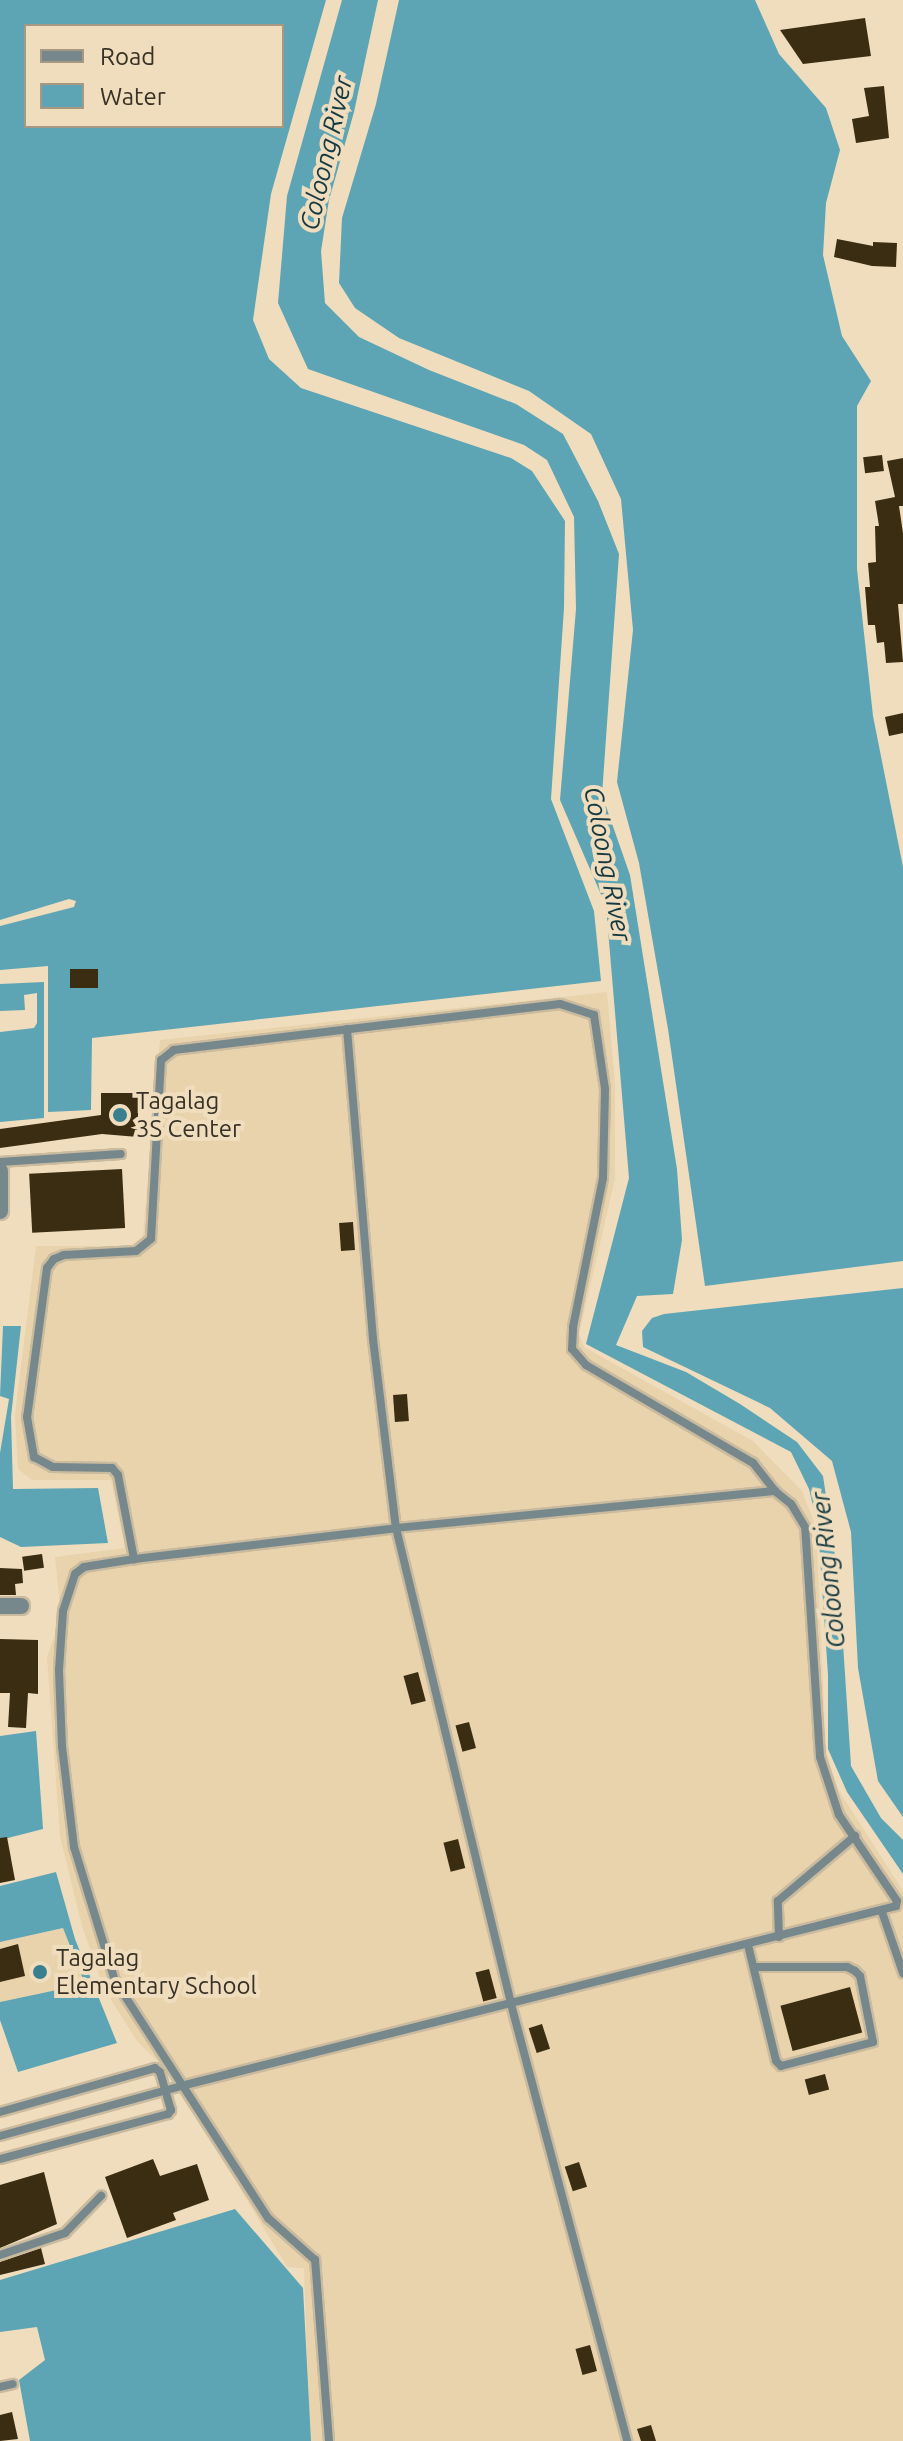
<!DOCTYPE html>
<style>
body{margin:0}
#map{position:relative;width:903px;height:2441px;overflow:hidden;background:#efddbe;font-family:Ubuntu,sans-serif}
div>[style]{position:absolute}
.built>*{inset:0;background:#e9d3ad}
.water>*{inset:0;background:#5da5b4}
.building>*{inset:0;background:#3b2d12;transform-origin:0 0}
.roads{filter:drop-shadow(2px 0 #cabb9f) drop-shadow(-2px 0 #cabb9f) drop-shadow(0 2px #cabb9f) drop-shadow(0 -2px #cabb9f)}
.lane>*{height:8px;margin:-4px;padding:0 4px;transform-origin:4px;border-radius:4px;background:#77888c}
.street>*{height:16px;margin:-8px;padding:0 8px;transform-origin:8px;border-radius:8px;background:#77888c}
.dots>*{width:22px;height:22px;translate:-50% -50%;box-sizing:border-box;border:4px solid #efddbe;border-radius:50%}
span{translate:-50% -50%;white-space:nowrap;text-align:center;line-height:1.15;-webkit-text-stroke:8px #efddbe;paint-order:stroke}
.poi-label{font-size:24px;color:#383125}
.left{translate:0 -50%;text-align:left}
.water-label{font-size:26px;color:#163a41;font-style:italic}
.legend{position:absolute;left:24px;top:24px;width:260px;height:104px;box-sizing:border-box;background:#efddbe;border:2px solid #a69881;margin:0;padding:10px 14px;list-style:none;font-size:24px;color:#383125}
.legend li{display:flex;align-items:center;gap:16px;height:40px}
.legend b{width:40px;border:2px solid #a69881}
</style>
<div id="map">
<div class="built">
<div style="clip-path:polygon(607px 992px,615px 1084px,615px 1179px,579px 1334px,584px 1347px,753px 1441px,802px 1491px,816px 1527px,826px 1751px,838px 1789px,903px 1891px,903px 2441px,310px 2441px,304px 2268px,287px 2267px,173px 2077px,137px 2041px,104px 1989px,82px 1926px,60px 1837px,47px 1657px,61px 1617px,55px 1557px,125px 1548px,111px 1480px,32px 1480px,18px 1469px,15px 1414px,36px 1246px,142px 1246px,160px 1040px)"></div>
<div style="clip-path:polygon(63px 1928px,85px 1984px,0 2002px,0 1942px)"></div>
</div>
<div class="water">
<div style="clip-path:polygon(evenodd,0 0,326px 0,271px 194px,253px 320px,269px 359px,301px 388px,511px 458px,532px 471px,565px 521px,564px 608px,551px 799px,594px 911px,601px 981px,92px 1038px,91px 1110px,48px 1112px,48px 966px,0 970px,0 926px,74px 907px,76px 901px,69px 899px,0 920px,0 0,26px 26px,282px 26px,282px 126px,26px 126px,26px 26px)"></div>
<div style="clip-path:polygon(342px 0,378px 0,354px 112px,329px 200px,321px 251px,325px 303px,359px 337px,429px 370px,516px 404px,563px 434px,598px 501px,619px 554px,602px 795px,630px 875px,677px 1169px,682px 1240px,673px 1294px,637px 1296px,616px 1345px,686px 1372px,740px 1404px,797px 1442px,823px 1476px,839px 1582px,851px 1766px,881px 1818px,903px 1840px,903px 1874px,847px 1792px,828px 1749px,828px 1675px,818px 1527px,809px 1489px,791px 1452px,586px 1344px,629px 1178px,606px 906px,560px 800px,576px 609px,574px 517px,547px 460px,524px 445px,308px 369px,278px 303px,287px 196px)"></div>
<div style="clip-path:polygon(399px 0,755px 0,779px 54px,826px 108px,840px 150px,826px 203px,823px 255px,842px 336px,871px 381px,857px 406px,857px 569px,873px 716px,903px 867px,903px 1261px,705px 1286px,668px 1029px,639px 863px,617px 782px,633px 630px,621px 499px,591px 434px,529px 391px,399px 338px,355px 308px,339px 283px,342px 218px,376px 104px)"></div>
<div style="clip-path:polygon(44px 982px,44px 1118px,0 1122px,0 1032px,34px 1028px,37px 1023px,37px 993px,24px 995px,25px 1010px,0 1011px,0 984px)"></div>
<div style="clip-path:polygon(903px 1288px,903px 1817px,878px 1781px,858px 1668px,851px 1532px,832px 1461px,770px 1408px,643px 1347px,642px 1331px,652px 1318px,664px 1314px)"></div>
<div style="clip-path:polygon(3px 1326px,21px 1326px,11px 1417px,13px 1489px,98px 1488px,108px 1543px,21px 1547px,0 1537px,0 1453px,9px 1399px,0 1396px)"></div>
<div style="clip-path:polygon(36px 1731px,43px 1829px,0 1840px,0 1736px)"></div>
<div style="clip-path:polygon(56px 1872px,75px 1939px,117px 2043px,18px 2072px,0 2020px,0 2002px,85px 1984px,63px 1928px,0 1942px,0 1886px)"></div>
<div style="clip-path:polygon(235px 2209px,303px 2288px,311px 2441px,30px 2441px,19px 2380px,45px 2360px,37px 2327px,0 2332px,0 2280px)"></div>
</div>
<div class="building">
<div style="clip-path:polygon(865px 18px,871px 56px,803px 64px,780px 30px)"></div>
<div style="clip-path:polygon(884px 86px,889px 138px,856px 143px,852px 119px,869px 116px,864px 88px)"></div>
<div style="clip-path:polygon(837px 239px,873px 246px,873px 242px,897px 243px,896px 267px,872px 266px,834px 257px)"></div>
<div style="left:882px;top:455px;width:16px;height:19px;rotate:83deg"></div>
<div style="clip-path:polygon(903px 458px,903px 506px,899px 506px,903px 533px,903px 604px,898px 604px,903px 662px,886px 663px,884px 642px,877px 643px,875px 625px,868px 625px,865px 587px,870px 587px,868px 563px,876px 562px,875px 526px,879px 526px,875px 501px,895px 497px,887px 461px)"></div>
<div style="clip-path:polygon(903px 713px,903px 733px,889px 736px,885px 717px)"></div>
<div style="left:70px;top:969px;width:28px;height:19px"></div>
<div style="clip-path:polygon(101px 1093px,138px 1093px,138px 1137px,102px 1134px,0 1148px,0 1129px,101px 1115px)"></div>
<div style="left:122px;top:1169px;width:59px;height:93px;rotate:87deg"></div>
<div style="left:353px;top:1222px;width:28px;height:14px;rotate:86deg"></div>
<div style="left:407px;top:1394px;width:27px;height:14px;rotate:86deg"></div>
<div style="left:42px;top:1554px;width:14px;height:20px;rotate:82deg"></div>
<div style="clip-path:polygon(0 1568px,22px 1569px,23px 1583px,15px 1584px,16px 1595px,0 1595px)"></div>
<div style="clip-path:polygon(0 1639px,38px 1640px,38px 1694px,28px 1693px,26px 1728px,8px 1727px,10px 1693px,0 1693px)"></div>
<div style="left:418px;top:1672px;width:30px;height:15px;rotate:75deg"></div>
<div style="left:469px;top:1722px;width:27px;height:14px;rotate:75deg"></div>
<div style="clip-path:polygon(7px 1837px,15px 1880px,0 1883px,0 1838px)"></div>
<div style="left:458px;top:1839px;width:30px;height:15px;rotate:76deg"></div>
<div style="clip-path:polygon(18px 1944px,25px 1976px,0 1982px,0 1949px)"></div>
<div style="left:489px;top:1969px;width:30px;height:14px;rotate:75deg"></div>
<div style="left:850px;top:1987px;width:47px;height:72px;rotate:75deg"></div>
<div style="left:542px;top:2024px;width:26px;height:14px;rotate:72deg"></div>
<div style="left:825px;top:2074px;width:16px;height:21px;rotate:75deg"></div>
<div style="clip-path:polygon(153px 2159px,160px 2176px,197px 2164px,209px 2200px,173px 2213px,176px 2220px,127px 2238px,105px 2177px)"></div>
<div style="left:579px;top:2162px;width:26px;height:15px;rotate:72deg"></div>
<div style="clip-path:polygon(44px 2172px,57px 2224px,0 2248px,0 2185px)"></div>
<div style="clip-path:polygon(41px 2248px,45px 2264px,0 2275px,0 2262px)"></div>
<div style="left:590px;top:2345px;width:27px;height:15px;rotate:75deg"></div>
<div style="clip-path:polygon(12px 2412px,18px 2439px,0 2441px,0 2415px)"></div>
<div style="clip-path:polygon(651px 2425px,656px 2441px,641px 2441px,637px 2429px)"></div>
</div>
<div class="roads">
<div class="lane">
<div style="left:347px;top:1029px;width:311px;rotate:85.2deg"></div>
<div style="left:373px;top:1339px;width:190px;rotate:83.1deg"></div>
<div style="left:396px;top:1528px;width:490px;rotate:76.4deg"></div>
<div style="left:511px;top:2004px;width:452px;rotate:75.1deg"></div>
<div style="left:0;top:1162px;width:121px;rotate:-3.8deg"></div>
<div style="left:882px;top:1912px;width:65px;rotate:71deg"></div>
<div style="left:779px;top:1937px;width:36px;rotate:-92deg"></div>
<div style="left:778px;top:1901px;width:101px;rotate:-40.2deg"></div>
<div style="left:748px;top:1945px;width:119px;rotate:76.4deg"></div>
<div style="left:776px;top:2061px;width:7px;rotate:45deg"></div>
<div style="left:781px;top:2066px;width:95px;rotate:-14.6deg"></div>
<div style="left:873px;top:2042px;width:67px;rotate:-101.1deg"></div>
<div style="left:860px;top:1976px;width:7px;rotate:-135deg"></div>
<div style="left:855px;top:1971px;width:9px;rotate:-153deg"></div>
<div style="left:847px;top:1967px;width:93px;rotate:180deg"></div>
<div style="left:0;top:2112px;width:161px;rotate:-15.8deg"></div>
<div style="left:155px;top:2068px;width:6px;rotate:39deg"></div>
<div style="left:160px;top:2072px;width:40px;rotate:74deg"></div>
<div style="left:171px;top:2110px;width:5px;rotate:127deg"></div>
<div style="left:168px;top:2114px;width:174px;rotate:165deg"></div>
<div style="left:0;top:2136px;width:192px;rotate:-15.4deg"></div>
<div style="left:185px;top:2085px;width:733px;rotate:-14.13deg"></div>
<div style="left:896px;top:1906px;width:5px;rotate:-79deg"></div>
<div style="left:897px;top:1901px;width:104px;rotate:-124deg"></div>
<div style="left:839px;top:1815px;width:61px;rotate:-108.1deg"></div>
<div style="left:820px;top:1757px;width:230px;rotate:-93.7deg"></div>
<div style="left:805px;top:1527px;width:27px;rotate:-121deg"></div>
<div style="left:791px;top:1504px;width:21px;rotate:-141deg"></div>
<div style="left:775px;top:1491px;width:36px;rotate:-128deg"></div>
<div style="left:753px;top:1463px;width:194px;rotate:-149.6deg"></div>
<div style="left:586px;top:1365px;width:21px;rotate:-131deg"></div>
<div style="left:572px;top:1349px;width:22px;rotate:-87deg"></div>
<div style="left:573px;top:1327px;width:152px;rotate:-78.6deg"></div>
<div style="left:603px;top:1178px;width:89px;rotate:-88.7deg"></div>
<div style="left:605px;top:1089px;width:75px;rotate:-98.5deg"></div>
<div style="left:594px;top:1015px;width:36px;rotate:-162deg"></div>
<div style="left:560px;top:1004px;width:389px;rotate:173.2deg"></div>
<div style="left:174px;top:1050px;width:16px;rotate:142deg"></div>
<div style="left:161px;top:1060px;width:179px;rotate:93.2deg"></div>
<div style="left:151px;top:1239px;width:19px;rotate:141deg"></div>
<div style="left:136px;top:1251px;width:72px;rotate:176.8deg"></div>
<div style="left:64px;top:1255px;width:11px;rotate:158deg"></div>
<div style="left:54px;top:1259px;width:11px;rotate:128deg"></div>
<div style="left:47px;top:1268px;width:150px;rotate:97.6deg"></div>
<div style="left:27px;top:1417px;width:41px;rotate:80.1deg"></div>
<div style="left:34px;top:1457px;width:21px;rotate:28deg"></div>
<div style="left:53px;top:1467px;width:59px;rotate:1deg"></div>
<div style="left:112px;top:1468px;width:9px;rotate:49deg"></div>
<div style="left:118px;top:1475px;width:86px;rotate:79.2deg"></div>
<div style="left:0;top:2255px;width:69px;rotate:-18.7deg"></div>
<div style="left:65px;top:2233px;width:52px;rotate:-45.8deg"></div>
<div style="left:0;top:2387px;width:13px;rotate:-13deg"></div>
<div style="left:329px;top:2441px;width:182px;rotate:-94.4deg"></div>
<div style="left:315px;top:2260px;width:63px;rotate:-138.2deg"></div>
<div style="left:268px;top:2218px;width:282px;rotate:-122.8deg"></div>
<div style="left:115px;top:1981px;width:140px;rotate:-107deg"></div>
<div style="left:74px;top:1847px;width:102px;rotate:-96.8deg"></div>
<div style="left:62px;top:1746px;width:76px;rotate:-92.3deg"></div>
<div style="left:59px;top:1670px;width:59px;rotate:-86.1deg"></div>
<div style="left:63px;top:1611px;width:39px;rotate:-72deg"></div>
<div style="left:75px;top:1574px;width:11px;rotate:-38deg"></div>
<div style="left:84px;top:1567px;width:51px;rotate:-9.1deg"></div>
<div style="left:134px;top:1559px;width:264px;rotate:-6.7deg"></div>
<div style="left:396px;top:1528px;width:381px;rotate:-5.6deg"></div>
</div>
<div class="street">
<div style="left:0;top:1171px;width:40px;rotate:90deg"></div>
<div style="left:0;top:1606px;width:21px"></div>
</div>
</div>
<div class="dots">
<div style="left:120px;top:1115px;background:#3a7f8d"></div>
<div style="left:40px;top:1972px;background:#3a7f8d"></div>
</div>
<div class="poi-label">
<span class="left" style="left:136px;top:1115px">Tagalag<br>3S Center</span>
<span class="left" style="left:56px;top:1972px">Tagalag<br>Elementary School</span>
</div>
<div class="water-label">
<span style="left:326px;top:153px;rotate:-77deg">Coloong River</span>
<span style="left:608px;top:864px;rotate:79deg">Coloong River</span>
<span style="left:828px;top:1570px;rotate:-96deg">Coloong River</span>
</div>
<ul class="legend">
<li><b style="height:10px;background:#77888c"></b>Road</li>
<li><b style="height:22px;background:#5da5b4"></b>Water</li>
</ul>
</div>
